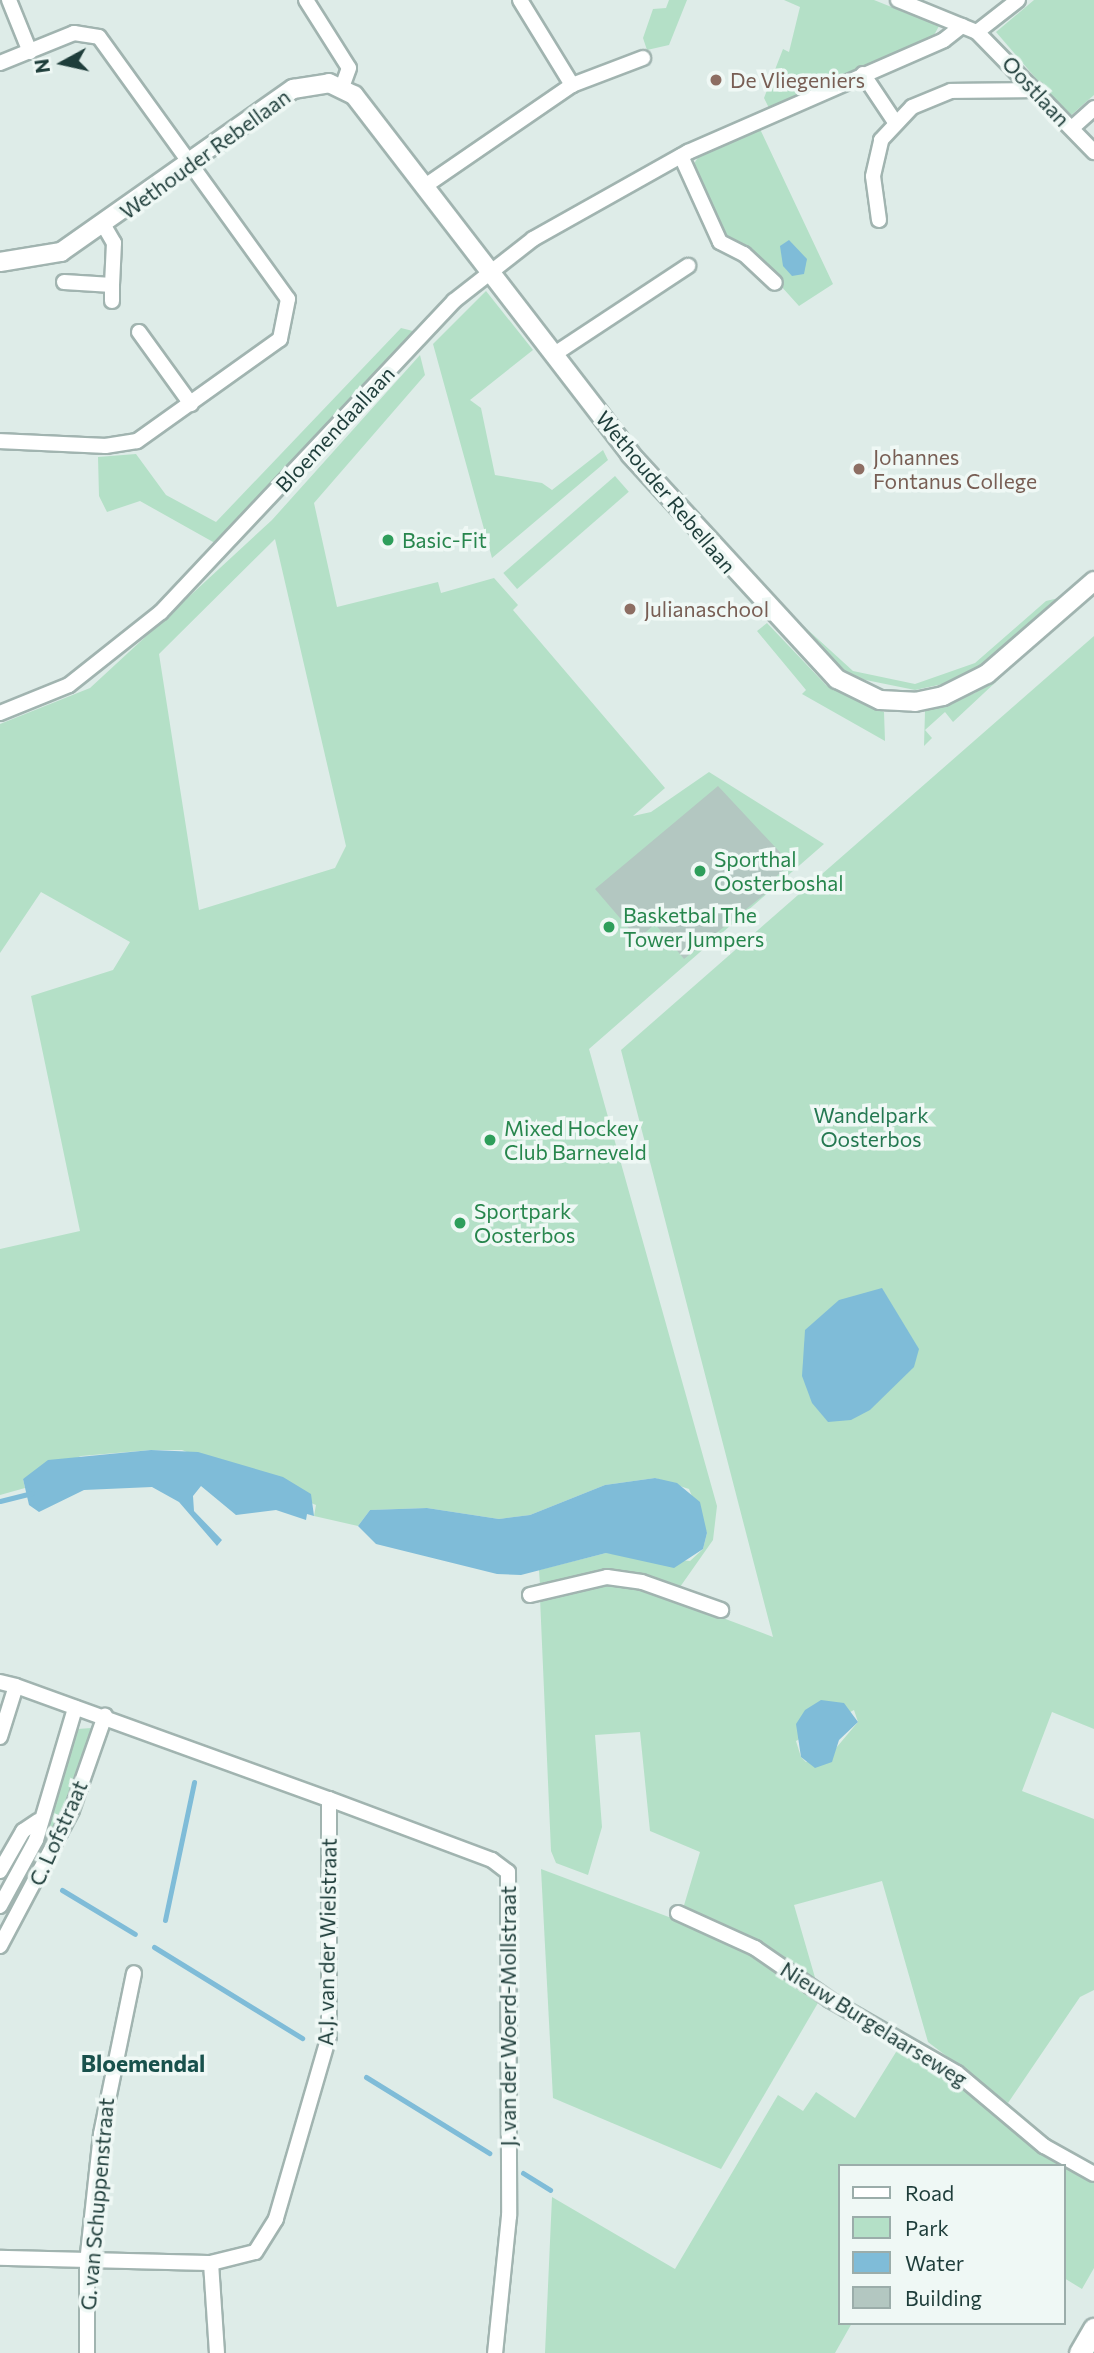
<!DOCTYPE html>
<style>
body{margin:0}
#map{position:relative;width:1094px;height:2353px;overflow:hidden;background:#deece8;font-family:Commissioner,sans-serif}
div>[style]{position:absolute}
.green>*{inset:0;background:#b4e0c7;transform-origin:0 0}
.water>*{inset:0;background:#7fbcd8}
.stream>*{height:5px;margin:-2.5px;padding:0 2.5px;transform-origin:2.5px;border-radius:2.5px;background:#7fbcd8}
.building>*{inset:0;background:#b3c7c1}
.roads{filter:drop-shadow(2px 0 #a1b4b0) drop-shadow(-2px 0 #a1b4b0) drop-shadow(0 2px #a1b4b0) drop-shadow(0 -2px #a1b4b0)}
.minor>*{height:14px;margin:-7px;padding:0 7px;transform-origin:7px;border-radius:7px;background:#fff}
.tertiary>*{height:18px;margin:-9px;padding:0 9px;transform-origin:9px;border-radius:9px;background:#fff}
.secondary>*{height:21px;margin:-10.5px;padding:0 10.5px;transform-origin:10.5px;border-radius:10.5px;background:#fff}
.dots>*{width:19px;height:19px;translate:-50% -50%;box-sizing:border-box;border:4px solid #eff8f5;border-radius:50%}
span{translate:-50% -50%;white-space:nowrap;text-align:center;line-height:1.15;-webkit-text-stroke:7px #eff8f5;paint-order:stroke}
.education-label{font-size:21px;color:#785e54}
.left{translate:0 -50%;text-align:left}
.street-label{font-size:21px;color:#1e3d3a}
.leisure-label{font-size:21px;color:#27864d}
.park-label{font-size:21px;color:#247851}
.neighbourhood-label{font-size:23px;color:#18514c;font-weight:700}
.legend{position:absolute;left:838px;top:2164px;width:228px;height:161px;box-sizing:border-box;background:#eff8f5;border:2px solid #9badaa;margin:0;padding:9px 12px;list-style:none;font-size:21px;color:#1e3d3a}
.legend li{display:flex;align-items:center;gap:14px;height:35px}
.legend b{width:35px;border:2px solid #9badaa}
.north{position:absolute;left:28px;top:28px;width:70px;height:70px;-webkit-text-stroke:5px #eff8f5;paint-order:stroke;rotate:262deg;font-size:19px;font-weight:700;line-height:28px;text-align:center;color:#1e3d3a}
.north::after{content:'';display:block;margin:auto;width:24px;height:32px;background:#1e3d3a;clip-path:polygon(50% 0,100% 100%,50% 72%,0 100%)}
</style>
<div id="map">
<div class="green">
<div style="clip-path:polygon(669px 0,687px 0,669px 45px,647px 50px,643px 38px,653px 9px,666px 8px)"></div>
<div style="clip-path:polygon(784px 0,874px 0,939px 26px,933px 37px,769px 108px,764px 98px,783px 49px,789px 52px,800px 7px)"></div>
<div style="clip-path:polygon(1034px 0,1094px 0,1094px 95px,1069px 117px,996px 32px)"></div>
<div style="clip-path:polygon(760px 129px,833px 284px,799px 306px,745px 246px,725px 234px,693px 165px,699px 156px)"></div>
<div style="clip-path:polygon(486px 291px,533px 350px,470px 400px,481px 408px,495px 475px,542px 483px,552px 490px,603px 450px,608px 460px,492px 558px,433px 344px)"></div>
<div style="clip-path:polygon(401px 328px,417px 332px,222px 547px,140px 501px,107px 512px,99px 496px,98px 457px,136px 454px,166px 495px,216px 522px)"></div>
<div style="clip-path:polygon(evenodd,420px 355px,425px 375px,314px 503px,337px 607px,438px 582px,441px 593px,494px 578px,518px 605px,513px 610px,665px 788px,633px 816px,651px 812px,709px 772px,824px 844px,589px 1049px,717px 1506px,713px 1540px,680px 1587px,609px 1569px,540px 1585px,539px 1570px,606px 1553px,690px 1561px,703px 1549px,707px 1533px,689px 1489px,655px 1478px,605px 1485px,530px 1515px,499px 1519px,427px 1508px,370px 1510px,358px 1526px,314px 1516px,316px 1505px,182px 1450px,151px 1450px,81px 1456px,23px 1479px,25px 1488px,0 1495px,0 1249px,80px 1231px,31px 996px,113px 970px,130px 942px,41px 892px,0 953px,0 724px,90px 688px,272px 520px,420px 355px,275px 539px,346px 846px,335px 868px,199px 910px,159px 654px,275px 539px)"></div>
<div style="left:615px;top:476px;width:21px;height:148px;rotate:49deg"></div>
<div style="clip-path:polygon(1063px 597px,977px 669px,957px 681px,915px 690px,851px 677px,792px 625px,797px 620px,853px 671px,915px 684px,975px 663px,1046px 601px)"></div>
<div style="clip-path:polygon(1063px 619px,953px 722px,945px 712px,925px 730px,932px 738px,924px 746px,925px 711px,975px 693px)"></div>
<div style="clip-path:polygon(767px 623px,826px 685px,884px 712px,885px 741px,802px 694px,806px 690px,757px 631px)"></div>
<div style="clip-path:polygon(evenodd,1094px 636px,1094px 1729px,1052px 1712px,1022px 1791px,1094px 1819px,1094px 1990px,1080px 1997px,1008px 2103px,928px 2042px,882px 1881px,794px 1905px,816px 1981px,682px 1912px,700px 1852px,650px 1831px,640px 1732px,595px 1735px,602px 1827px,588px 1875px,556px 1863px,551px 1851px,540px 1598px,608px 1582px,638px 1586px,773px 1637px,621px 1050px,1094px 636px,854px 1710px,858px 1722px,836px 1748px,806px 1762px,801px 1757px,796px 1741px,854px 1710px)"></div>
<div style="clip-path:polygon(91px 1728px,65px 1812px,28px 1880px,23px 1877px,78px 1729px)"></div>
<div style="clip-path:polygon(541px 1869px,738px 1943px,822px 1996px,721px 2169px,553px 2098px)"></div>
<div style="clip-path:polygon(901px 2044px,962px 2083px,1045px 2155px,1094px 2179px,1094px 2268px,1082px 2289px,1064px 2278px,1064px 2166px,840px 2166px,840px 2323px,852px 2323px,835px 2353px,545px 2353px,552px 2197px,675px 2269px,778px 2095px,803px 2111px,816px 2092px,855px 2118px)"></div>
</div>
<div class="water">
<div style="clip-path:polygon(789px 240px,807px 259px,804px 274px,792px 276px,783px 266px,780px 246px)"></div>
<div style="clip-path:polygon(882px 1288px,919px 1349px,914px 1367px,870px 1410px,851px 1420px,828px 1422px,812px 1403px,802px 1376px,805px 1330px,839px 1300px)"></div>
<div style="clip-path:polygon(151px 1450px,198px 1452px,283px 1477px,311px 1494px,314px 1516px,307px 1514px,306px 1520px,276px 1510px,236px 1515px,201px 1486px,193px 1496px,194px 1511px,222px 1540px,217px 1546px,179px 1502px,152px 1487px,84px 1490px,39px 1512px,29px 1505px,23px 1479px,48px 1460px)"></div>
<div style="clip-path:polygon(655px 1478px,677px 1483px,700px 1502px,707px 1533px,703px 1549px,674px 1568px,606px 1553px,521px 1575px,497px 1574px,376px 1544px,358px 1526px,370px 1510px,427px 1508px,499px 1519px,530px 1515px,605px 1485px)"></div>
<div style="clip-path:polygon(821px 1700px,844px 1703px,858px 1722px,839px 1740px,832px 1762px,815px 1768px,801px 1757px,796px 1724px,805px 1710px)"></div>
</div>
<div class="stream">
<div style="left:0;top:1501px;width:33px;rotate:-14deg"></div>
<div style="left:62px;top:1890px;width:85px;rotate:31.1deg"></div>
<div style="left:165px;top:1920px;width:141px;rotate:-78.1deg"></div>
<div style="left:154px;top:1947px;width:174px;rotate:31.6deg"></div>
<div style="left:366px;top:2077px;width:145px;rotate:31.7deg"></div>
<div style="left:523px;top:2173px;width:32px;rotate:32deg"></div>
</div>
<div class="building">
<div style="clip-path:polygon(718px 786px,791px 864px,766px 885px,770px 890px,684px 959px,655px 924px,638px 939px,595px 889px)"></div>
</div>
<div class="roads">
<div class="minor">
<div style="left:9px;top:0;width:56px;rotate:68deg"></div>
<div style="left:306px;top:0;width:80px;rotate:57.7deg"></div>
<div style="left:349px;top:68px;width:20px;rotate:110deg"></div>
<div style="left:520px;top:0;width:100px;rotate:58.5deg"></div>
<div style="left:898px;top:0;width:85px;rotate:22.1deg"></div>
<div style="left:977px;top:32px;width:168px;rotate:45.7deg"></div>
<div style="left:977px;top:32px;width:52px;rotate:-38deg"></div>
<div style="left:0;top:63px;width:80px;rotate:-22.1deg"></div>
<div style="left:74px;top:33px;width:25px;rotate:9deg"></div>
<div style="left:99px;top:37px;width:323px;rotate:54.2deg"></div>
<div style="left:288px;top:299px;width:41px;rotate:101.3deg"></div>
<div style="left:280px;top:339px;width:176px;rotate:144.5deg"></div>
<div style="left:137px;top:441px;width:32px;rotate:171deg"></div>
<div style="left:105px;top:446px;width:105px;rotate:-177.3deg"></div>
<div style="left:863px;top:74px;width:58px;rotate:56.3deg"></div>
<div style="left:1072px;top:128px;width:30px;rotate:-42deg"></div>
<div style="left:681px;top:156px;width:94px;rotate:65.6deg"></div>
<div style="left:720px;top:242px;width:27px;rotate:27deg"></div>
<div style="left:744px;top:254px;width:42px;rotate:43.1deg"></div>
<div style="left:425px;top:186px;width:178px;rotate:-34.5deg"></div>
<div style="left:572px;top:85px;width:76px;rotate:-20.8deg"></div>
<div style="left:879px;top:220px;width:44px;rotate:-97.8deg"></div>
<div style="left:873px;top:176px;width:37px;rotate:-77deg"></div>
<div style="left:881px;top:140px;width:45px;rotate:-46.8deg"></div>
<div style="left:912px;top:107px;width:42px;rotate:-22.3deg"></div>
<div style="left:951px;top:91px;width:85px;rotate:-0.7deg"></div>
<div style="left:64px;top:282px;width:48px;rotate:3.6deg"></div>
<div style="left:112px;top:285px;width:42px;rotate:-87.3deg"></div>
<div style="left:114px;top:243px;width:20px;rotate:-120deg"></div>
<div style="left:112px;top:301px;width:16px;rotate:-90deg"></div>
<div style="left:139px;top:332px;width:89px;rotate:54.2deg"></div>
<div style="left:553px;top:355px;width:162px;rotate:-33.4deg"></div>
<div style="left:0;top:713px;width:74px;rotate:-22.1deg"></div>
<div style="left:69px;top:685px;width:117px;rotate:-38.4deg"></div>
<div style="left:161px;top:612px;width:427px;rotate:-46.7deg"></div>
<div style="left:454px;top:301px;width:100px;rotate:-38.1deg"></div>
<div style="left:533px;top:239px;width:178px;rotate:-29.3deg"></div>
<div style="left:688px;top:152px;width:279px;rotate:-23.6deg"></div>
<div style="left:944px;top:40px;width:23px;rotate:-38deg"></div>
<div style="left:530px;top:1595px;width:79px;rotate:-13.2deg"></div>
<div style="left:607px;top:1577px;width:35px;rotate:8deg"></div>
<div style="left:642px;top:1582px;width:84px;rotate:19.5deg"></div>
<div style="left:0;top:1682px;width:16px;rotate:14deg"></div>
<div style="left:0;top:1737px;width:53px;rotate:-72.6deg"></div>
<div style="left:16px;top:1686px;width:333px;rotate:19.9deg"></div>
<div style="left:329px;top:1799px;width:237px;rotate:90deg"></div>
<div style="left:329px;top:2036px;width:191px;rotate:106.2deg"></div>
<div style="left:276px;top:2219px;width:39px;rotate:122deg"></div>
<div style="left:255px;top:2252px;width:45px;rotate:166deg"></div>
<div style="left:211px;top:2263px;width:211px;rotate:-178.6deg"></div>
<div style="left:329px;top:1799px;width:174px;rotate:20.5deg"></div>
<div style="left:492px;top:1860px;width:20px;rotate:37deg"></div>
<div style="left:508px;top:1872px;width:344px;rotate:89.8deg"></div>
<div style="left:509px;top:2216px;width:138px;rotate:95.8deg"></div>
<div style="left:0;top:1871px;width:46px;rotate:-60.1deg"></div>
<div style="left:23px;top:1831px;width:18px;rotate:-34deg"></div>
<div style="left:0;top:1906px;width:75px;rotate:-61.4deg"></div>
<div style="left:36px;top:1840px;width:138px;rotate:-73.5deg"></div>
<div style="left:678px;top:1913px;width:85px;rotate:24.4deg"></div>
<div style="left:755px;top:1948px;width:91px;rotate:34.7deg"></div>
<div style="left:830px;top:2000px;width:146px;rotate:29.9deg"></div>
<div style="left:957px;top:2073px;width:114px;rotate:40deg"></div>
<div style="left:1044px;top:2146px;width:57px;rotate:29.2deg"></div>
<div style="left:0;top:1946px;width:154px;rotate:-62.1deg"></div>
<div style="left:72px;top:1810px;width:100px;rotate:-70.7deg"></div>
<div style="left:211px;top:2263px;width:90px;rotate:86.2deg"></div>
<div style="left:87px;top:2353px;width:90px;rotate:-90deg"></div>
<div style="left:87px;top:2263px;width:130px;rotate:-83.8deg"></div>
<div style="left:101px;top:2134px;width:164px;rotate:-78.4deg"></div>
</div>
<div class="tertiary">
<div style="left:0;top:262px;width:62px;rotate:-9.3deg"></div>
<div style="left:61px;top:252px;width:284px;rotate:-35.1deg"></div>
<div style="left:293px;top:89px;width:36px;rotate:-9deg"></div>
<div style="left:329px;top:83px;width:28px;rotate:26deg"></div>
<div style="left:354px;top:95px;width:453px;rotate:52.4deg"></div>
<div style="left:630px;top:454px;width:306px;rotate:47.4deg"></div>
<div style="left:837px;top:679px;width:48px;rotate:26deg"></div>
<div style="left:880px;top:700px;width:35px;rotate:3deg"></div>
<div style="left:915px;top:702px;width:29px;rotate:-12deg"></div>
<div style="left:943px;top:696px;width:49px;rotate:-26.6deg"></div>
<div style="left:987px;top:674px;width:142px;rotate:-41deg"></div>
</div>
<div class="secondary">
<div style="left:1080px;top:2353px;width:28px;rotate:-60deg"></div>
</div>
</div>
<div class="dots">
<div style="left:716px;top:80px;background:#8d6e63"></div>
<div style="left:859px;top:469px;background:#8d6e63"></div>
<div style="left:388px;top:540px;background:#2e9e5b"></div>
<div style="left:630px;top:609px;background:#8d6e63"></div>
<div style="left:700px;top:871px;background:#2e9e5b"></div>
<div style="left:609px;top:927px;background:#2e9e5b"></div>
<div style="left:490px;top:1140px;background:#2e9e5b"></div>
<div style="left:460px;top:1223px;background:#2e9e5b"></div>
</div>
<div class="education-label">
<span class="left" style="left:730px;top:80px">De Vliegeniers</span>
<span class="left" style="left:873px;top:469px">Johannes<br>Fontanus College</span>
<span class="left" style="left:644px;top:609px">Julianaschool</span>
</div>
<div class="street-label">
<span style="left:1036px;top:91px;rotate:47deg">Oostlaan</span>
<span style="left:205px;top:154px;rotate:-36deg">Wethouder Rebellaan</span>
<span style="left:335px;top:429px;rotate:-47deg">Bloemendaallaan</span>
<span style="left:666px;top:492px;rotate:50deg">Wethouder Rebellaan</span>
<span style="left:58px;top:1833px;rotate:-66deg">C. Lofstraat</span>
<span style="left:327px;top:1942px;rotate:-89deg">A.J. van der Wielstraat</span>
<span style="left:508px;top:2016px;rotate:-90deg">J. van der Woerd-Mollstraat</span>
<span style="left:874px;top:2024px;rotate:32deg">Nieuw Burgelaarseweg</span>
<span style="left:97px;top:2204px;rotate:-85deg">G. van Schuppenstraat</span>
</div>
<div class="leisure-label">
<span class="left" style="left:402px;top:540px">Basic-Fit</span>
<span class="left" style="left:714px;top:871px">Sporthal<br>Oosterboshal</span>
<span class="left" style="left:623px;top:927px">Basketbal The<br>Tower Jumpers</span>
<span class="left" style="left:504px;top:1140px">Mixed Hockey<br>Club Barneveld</span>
<span class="left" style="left:474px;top:1223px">Sportpark<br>Oosterbos</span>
</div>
<div class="park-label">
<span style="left:871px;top:1127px">Wandelpark<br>Oosterbos</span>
</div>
<div class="neighbourhood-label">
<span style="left:143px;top:2063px">Bloemendal</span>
</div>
<ul class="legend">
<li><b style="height:9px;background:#fff"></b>Road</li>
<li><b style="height:19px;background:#b4e0c7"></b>Park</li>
<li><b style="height:19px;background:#7fbcd8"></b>Water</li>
<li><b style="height:19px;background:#b3c7c1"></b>Building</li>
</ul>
<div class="north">N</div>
</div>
